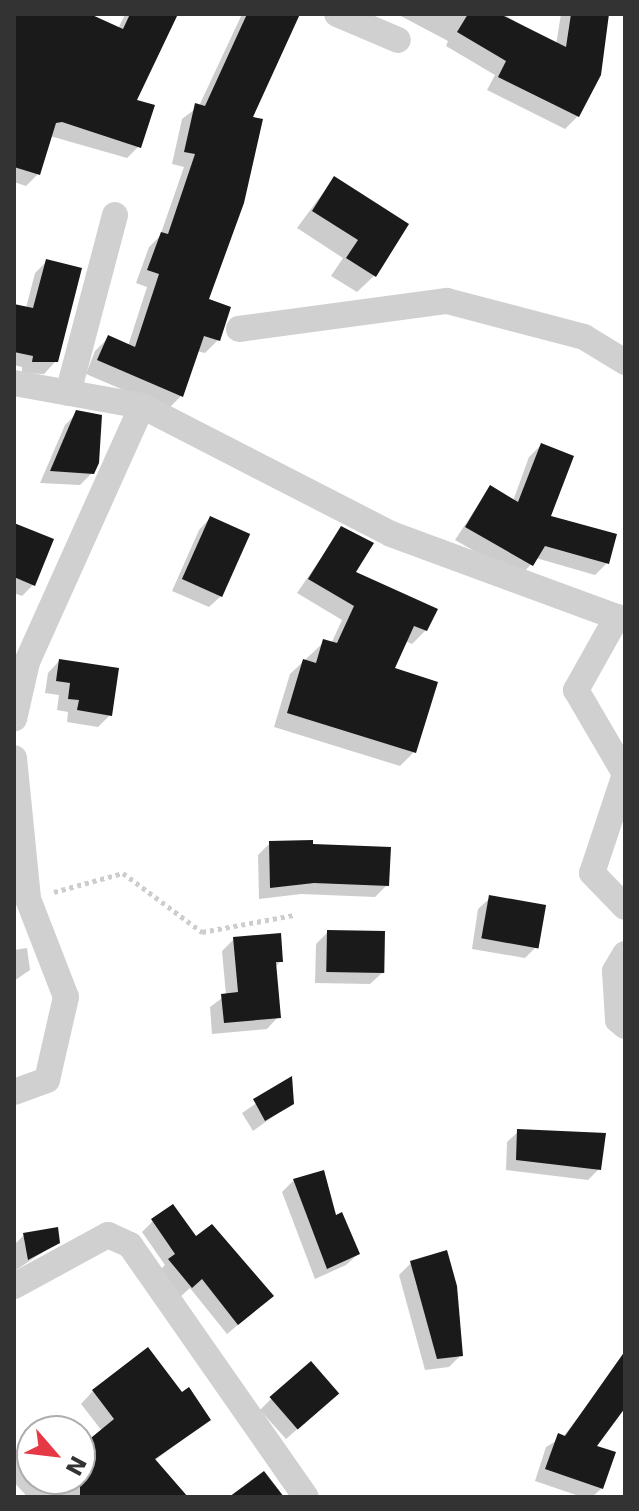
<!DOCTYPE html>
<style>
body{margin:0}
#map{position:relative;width:639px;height:1511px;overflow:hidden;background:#fff;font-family:"DejaVu Sans",sans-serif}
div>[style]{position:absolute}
.shadow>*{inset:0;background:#0003}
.building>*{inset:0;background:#1a1a1a;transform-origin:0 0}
.path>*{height:5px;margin-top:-2.5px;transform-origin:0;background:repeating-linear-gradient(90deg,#cdcdcd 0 4px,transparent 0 8px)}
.minor>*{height:26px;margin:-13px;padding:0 13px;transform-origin:13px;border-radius:13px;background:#d0d0d0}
span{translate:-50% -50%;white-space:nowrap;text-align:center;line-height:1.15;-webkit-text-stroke:8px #fff;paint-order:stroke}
.frame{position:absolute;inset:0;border:16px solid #333;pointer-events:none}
.north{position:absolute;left:16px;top:1415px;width:80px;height:80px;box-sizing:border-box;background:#fff;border:2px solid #adadad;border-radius:50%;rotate:118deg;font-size:22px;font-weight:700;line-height:32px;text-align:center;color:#333}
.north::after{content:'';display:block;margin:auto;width:28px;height:36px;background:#e63946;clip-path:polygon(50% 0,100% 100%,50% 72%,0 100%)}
</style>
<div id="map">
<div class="shadow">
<div style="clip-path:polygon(14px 14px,86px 14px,118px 29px,125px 14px,164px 14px,134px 101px,139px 146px,127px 158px,50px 136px,38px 174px,26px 186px,14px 182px)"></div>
<div style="clip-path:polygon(242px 14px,282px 14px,250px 118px,206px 301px,218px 340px,205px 353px,197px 351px,181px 396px,168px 409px,86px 374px,95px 351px,108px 338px,128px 346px,147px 287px,136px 283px,149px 247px,160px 236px,184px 167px,172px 164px,182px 119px,199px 106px)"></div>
<div style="clip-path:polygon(397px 14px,503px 14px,556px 45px,561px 14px,607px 14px,578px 116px,565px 129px,487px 90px,495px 75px,446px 46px,448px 41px)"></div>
<div style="clip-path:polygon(334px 178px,374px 276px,357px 292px,331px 276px,343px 258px,297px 228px)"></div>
<div style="clip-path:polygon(47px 261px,56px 361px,44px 374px,22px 373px,22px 367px,14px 365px,14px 306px,26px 308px,35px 273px)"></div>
<div style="clip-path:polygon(77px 413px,92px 473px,80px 485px,40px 483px,65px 425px)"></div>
<div style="clip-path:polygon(541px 445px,548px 517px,607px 563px,595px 575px,536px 558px,520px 577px,455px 540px,490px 487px,513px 501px,529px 457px)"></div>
<div style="clip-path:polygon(210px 518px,221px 596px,209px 607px,172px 591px,199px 530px)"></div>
<div style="clip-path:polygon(14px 525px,33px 585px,22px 596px,14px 593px)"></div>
<div style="clip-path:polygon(341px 529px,354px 573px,426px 630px,412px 644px,405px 641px,394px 670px,414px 752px,400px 766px,274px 727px,290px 674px,324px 642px,331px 644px,342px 620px,297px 593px)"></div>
<div style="clip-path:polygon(59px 661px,110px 715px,98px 727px,67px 722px,68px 712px,57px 710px,59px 695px,45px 693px,48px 673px)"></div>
<div style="clip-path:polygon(270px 843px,387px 885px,375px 897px,301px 894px,259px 899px,258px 855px)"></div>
<div style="clip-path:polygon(490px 898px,537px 946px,525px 958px,472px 949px,478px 909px)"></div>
<div style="clip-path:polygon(328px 932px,382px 973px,370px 984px,315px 983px,316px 944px)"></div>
<div style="clip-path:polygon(234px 939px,281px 961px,274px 968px,278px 1017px,267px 1029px,212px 1034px,210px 1007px,226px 995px,222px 951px)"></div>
<div style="clip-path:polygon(27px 948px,30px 970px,14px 981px,14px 950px)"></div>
<div style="clip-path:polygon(290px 1080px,292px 1103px,253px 1131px,242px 1113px)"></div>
<div style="clip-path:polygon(518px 1132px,599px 1169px,588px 1180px,506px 1170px,507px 1142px)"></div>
<div style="clip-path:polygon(294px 1180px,335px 1218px,358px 1254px,346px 1265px,315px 1279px,282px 1192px)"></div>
<div style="clip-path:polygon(153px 1221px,196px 1239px,261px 1306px,227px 1334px,190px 1288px,180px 1297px,159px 1271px,165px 1265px,142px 1232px)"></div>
<div style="clip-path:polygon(24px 1235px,58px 1242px,16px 1270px,14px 1245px)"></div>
<div style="clip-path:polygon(411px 1263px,461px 1355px,449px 1367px,425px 1370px,399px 1275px)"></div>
<div style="clip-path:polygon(614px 1370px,625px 1379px,625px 1404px,594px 1447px,602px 1488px,592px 1497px,582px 1497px,535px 1481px,546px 1447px,563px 1437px)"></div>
<div style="clip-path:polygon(93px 1391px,182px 1395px,208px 1420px,154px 1461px,185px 1497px,44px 1497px,39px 1491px,50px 1479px,80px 1479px,80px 1451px,102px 1431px,81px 1404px)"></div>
<div style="clip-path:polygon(272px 1398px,325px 1405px,286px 1439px,260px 1410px)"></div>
</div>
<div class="building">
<div style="clip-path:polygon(14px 14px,90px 14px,123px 29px,130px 14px,178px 14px,137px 100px,155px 105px,141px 148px,62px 122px,56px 123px,40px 175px,14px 167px)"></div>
<div style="clip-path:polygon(247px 14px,300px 14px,253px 117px,263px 119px,244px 203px,209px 299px,231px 307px,220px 341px,204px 336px,183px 397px,97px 360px,108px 335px,135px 347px,159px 274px,147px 270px,161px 232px,168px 234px,195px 154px,184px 152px,195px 103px,205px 106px)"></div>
<div style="clip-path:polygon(468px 14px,500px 14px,566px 47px,571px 14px,609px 14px,601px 75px,579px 117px,498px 77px,506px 61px,457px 32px)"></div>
<div style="clip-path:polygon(334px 176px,409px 224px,376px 277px,346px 258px,358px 240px,312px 211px)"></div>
<div style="clip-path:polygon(46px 259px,82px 268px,58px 362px,32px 362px,33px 356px,14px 352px,14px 304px,33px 308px)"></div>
<div style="clip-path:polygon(76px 410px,102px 415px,99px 463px,94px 474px,50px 471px)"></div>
<div style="clip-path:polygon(541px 443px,574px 456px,551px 516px,617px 534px,609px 564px,545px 546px,533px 566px,465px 527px,490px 485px,518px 502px)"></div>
<div style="left:210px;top:516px;width:44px;height:69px;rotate:24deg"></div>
<div style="clip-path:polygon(14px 523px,54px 539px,35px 586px,14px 577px)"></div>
<div style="clip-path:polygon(341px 526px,374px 543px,356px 572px,438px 609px,427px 631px,414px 626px,395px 668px,438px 682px,416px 753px,287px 713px,303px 659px,316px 663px,323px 639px,337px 643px,354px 606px,308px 579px)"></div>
<div style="clip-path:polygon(59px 659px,119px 668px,112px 716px,77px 710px,79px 700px,68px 699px,70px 683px,56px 681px)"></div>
<div style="clip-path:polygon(313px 840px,313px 844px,391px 847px,389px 886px,314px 883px,270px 888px,269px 841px)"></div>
<div style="left:489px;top:895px;width:58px;height:44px;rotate:10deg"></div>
<div style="left:327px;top:930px;width:58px;height:42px;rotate:1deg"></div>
<div style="clip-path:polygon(281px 933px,283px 962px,276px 962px,281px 1018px,224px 1023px,221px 994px,238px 992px,233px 937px)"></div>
<div style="clip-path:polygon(292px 1076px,294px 1104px,265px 1121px,253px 1099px)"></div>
<div style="clip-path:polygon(517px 1129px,606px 1133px,601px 1170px,516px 1160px)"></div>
<div style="clip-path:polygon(324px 1170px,336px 1215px,342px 1212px,360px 1254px,327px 1269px,293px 1179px)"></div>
<div style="clip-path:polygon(173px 1204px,196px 1236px,212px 1224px,274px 1296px,238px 1325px,202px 1279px,192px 1288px,168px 1259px,175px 1254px,151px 1219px)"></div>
<div style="clip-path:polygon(58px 1227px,60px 1243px,28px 1260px,23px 1233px)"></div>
<div style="clip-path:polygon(447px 1250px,457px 1286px,463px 1356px,437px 1359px,410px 1261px)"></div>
<div style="clip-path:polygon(148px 1347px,182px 1392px,189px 1387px,211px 1420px,155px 1459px,188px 1497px,80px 1497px,80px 1454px,90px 1447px,86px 1442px,114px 1419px,92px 1390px)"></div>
<div style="clip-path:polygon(625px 1351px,625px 1408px,597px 1446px,616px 1452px,603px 1489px,545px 1469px,558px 1433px,565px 1436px)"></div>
<div style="left:311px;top:1361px;width:43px;height:55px;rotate:49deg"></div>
<div style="clip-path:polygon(264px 1471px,284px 1497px,229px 1497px)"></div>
</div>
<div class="path">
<div style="left:54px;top:892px;width:72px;rotate:-15.4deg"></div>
<div style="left:123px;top:873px;width:99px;rotate:36.8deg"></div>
<div style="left:202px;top:932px;width:94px;rotate:-10.5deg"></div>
</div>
<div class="minor">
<div style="left:337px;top:14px;width:66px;rotate:23.1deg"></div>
<div style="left:239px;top:329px;width:210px;rotate:-7.7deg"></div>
<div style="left:447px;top:301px;width:142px;rotate:14.7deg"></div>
<div style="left:584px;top:337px;width:48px;rotate:31.4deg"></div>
<div style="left:14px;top:383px;width:130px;rotate:10.2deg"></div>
<div style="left:142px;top:406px;width:281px;rotate:114.2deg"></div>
<div style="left:27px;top:662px;width:58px;rotate:102.8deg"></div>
<div style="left:68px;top:393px;width:184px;rotate:-75.2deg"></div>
<div style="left:142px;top:406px;width:280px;rotate:27.2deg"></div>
<div style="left:391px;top:534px;width:241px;rotate:20.2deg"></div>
<div style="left:625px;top:620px;width:9px;rotate:-159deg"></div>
<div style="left:617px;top:617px;width:84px;rotate:119.3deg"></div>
<div style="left:576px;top:690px;width:97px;rotate:59.7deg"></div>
<div style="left:14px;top:758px;width:142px;rotate:84.3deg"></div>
<div style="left:28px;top:899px;width:105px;rotate:68.8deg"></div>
<div style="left:66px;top:997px;width:85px;rotate:102.9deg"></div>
<div style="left:47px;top:1080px;width:35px;rotate:160deg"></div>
<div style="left:625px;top:774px;width:104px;rotate:108.4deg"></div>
<div style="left:592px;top:873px;width:47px;rotate:45.9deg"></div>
<div style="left:625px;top:954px;width:20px;rotate:120deg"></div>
<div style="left:615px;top:971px;width:49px;rotate:86.5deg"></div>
<div style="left:618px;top:1020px;width:9px;rotate:41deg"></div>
<div style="left:14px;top:1286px;width:107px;rotate:-28.5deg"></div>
<div style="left:108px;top:1235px;width:24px;rotate:24deg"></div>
<div style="left:130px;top:1245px;width:307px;rotate:55.1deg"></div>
<div style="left:14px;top:1463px;width:46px;rotate:47.6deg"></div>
</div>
<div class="frame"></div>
<div class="north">N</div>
</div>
